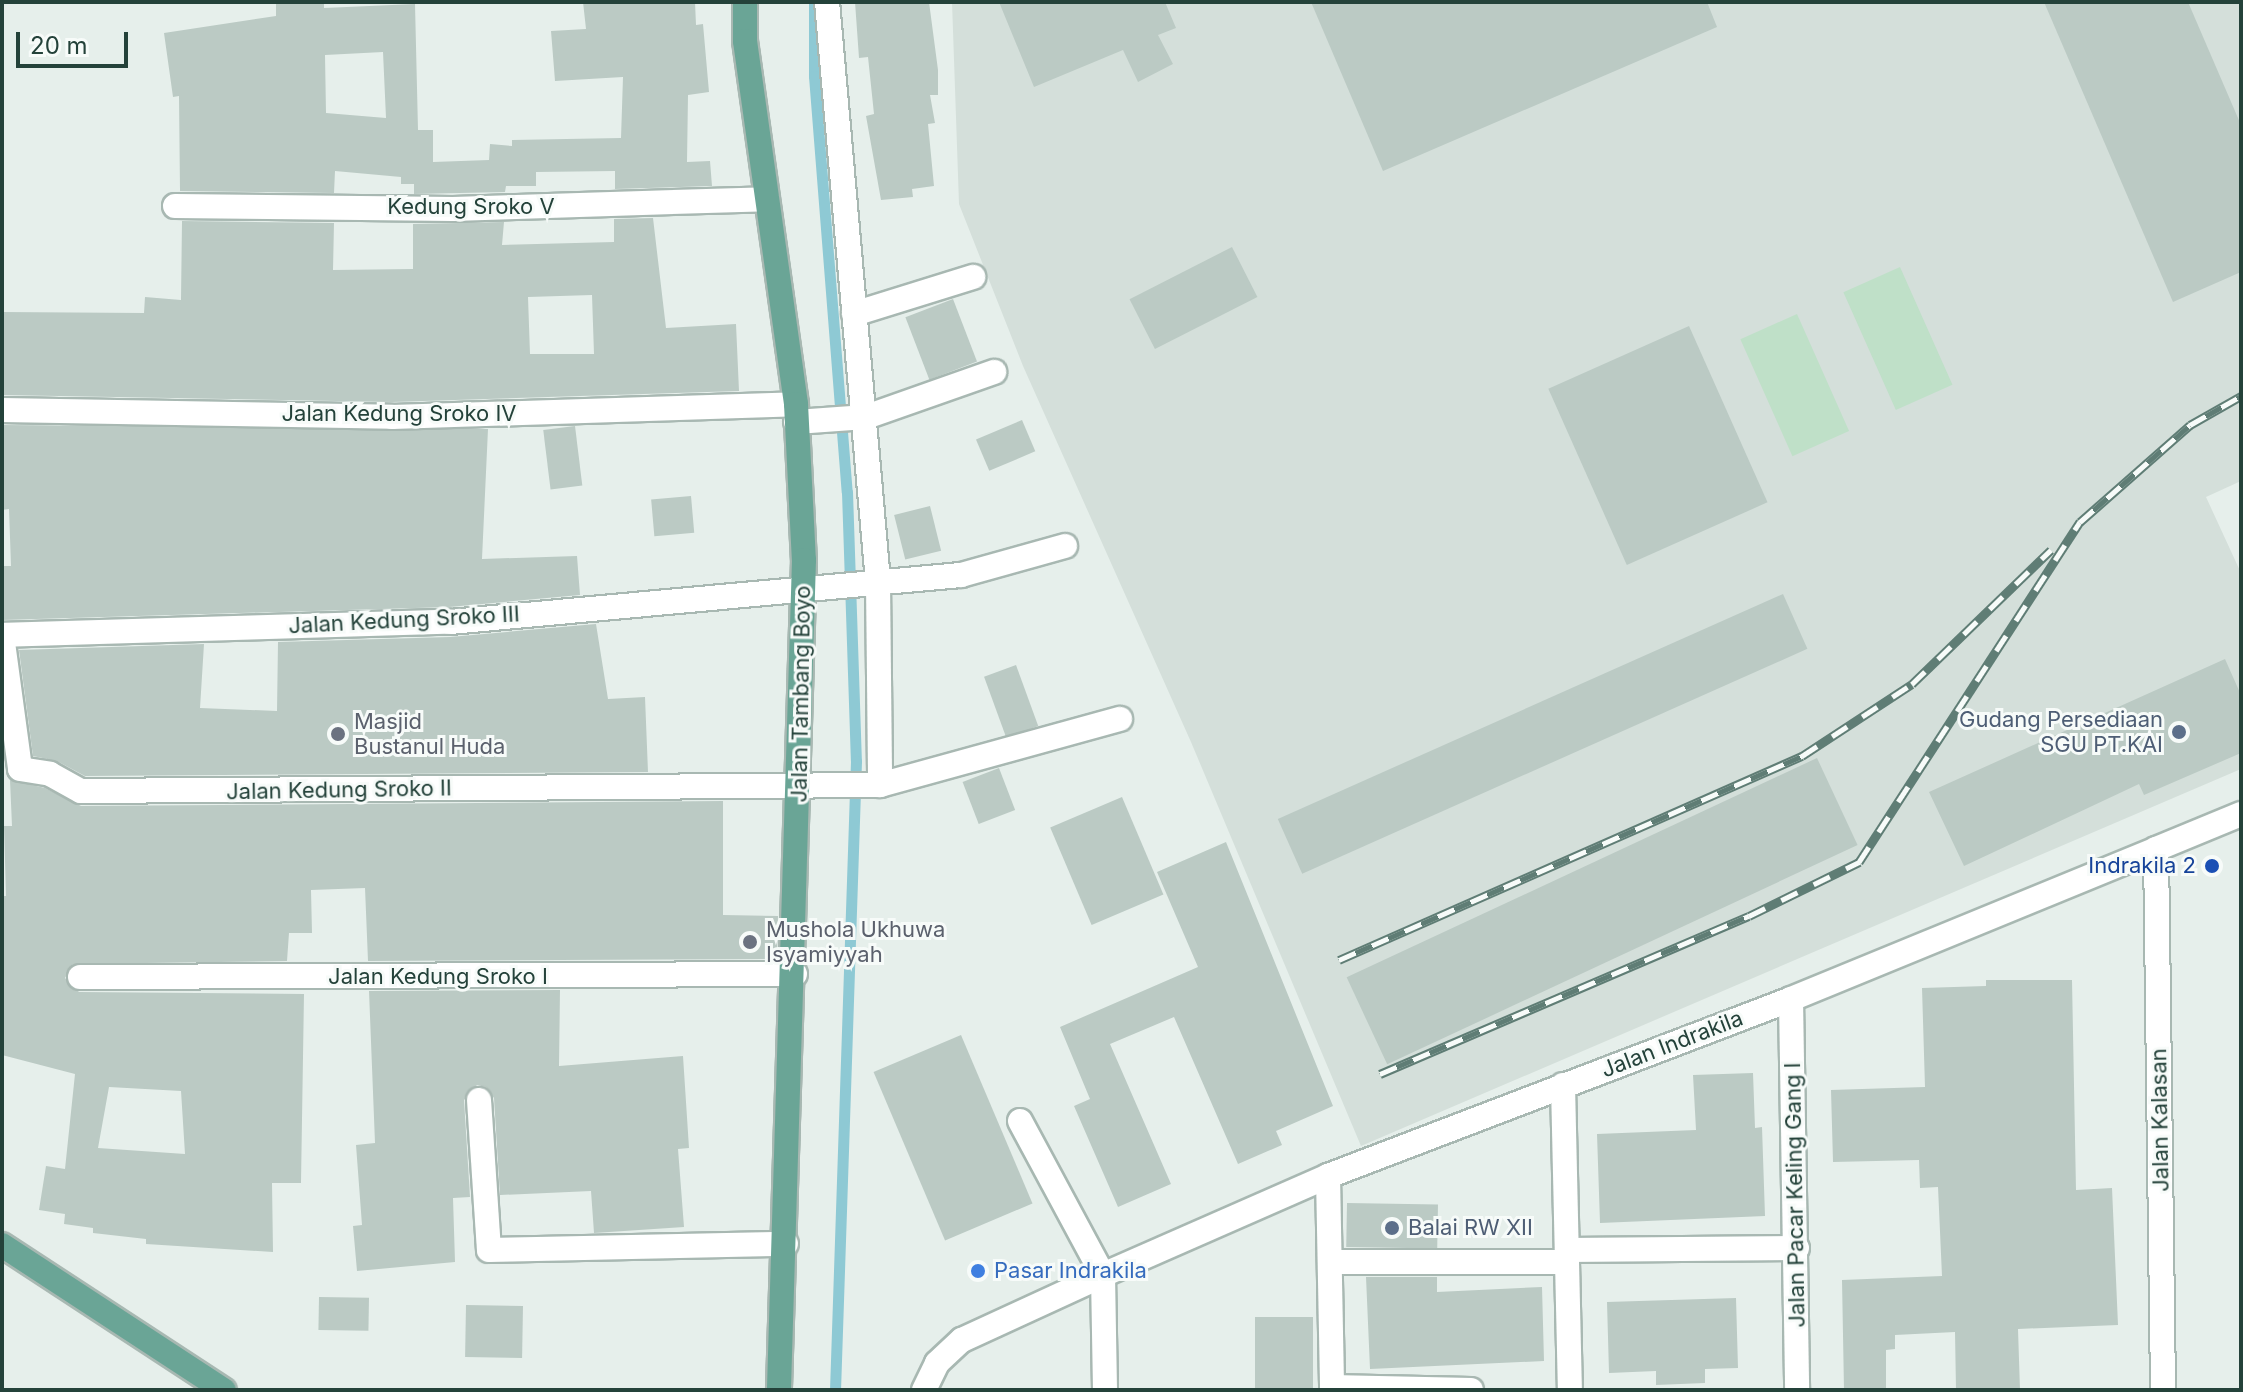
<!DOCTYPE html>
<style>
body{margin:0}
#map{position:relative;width:2243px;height:1392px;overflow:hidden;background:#e6efeb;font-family:Inter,sans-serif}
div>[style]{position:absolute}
.built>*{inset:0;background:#d4dfda}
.green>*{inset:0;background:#bfe0c8;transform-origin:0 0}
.stream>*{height:11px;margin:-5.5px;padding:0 5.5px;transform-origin:5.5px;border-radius:5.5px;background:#8ec9d4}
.building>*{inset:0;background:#bbcac4;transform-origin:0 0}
.roads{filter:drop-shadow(2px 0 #a8b8b2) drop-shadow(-2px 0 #a8b8b2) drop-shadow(0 2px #a8b8b2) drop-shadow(0 -2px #a8b8b2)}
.street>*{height:24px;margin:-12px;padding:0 12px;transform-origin:12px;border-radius:12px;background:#fff}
.secondary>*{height:24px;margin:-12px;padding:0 12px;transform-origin:12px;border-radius:12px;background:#fff}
.primary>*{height:24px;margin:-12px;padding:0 12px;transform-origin:12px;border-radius:12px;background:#6aa596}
.rail>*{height:9px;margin-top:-4.5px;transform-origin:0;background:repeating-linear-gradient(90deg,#f7fbf9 0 18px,#5f7d75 0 36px);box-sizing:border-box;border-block:2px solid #5f7d75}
.dots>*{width:22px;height:22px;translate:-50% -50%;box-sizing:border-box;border:4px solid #f7fbf9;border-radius:50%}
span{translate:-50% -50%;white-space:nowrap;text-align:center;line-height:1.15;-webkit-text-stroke:6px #f7fbf9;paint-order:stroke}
.street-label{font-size:22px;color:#24423a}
.service-label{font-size:22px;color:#4e5e75}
.right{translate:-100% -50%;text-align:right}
.left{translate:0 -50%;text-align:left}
.worship-label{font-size:22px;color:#5b616d}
.transit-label{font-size:22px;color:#164399}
.shop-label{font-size:22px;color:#366cbe}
.frame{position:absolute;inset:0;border:4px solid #24423a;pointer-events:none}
.scale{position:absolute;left:16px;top:32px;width:112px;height:36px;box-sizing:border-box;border:4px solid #24423a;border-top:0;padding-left:10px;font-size:24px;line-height:28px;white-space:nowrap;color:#24423a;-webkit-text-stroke:6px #f7fbf9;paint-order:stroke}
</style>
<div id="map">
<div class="built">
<div style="clip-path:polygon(952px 2px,2241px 2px,2241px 481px,2206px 497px,2241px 573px,2241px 769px,1361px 1146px,1191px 742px,1023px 366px,959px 204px)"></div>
</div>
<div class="green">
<div style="left:1900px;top:267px;width:129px;height:62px;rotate:66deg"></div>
<div style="left:1797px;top:314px;width:128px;height:62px;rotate:66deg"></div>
</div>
<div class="stream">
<div style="left:814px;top:2px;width:74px;rotate:90deg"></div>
<div style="left:814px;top:76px;width:417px;rotate:85.5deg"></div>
<div style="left:847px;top:492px;width:269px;rotate:88.1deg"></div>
<div style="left:856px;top:761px;width:629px;rotate:91.91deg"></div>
</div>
<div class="building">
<div style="clip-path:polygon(evenodd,276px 2px,324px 2px,324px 8px,415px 4px,418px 130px,433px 130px,433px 162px,489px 160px,490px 144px,512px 146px,512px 140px,621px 138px,623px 77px,555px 81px,551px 31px,586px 29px,583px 2px,695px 2px,696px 25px,703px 24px,709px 92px,688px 95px,687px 162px,710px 161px,712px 186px,615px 189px,615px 171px,536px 172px,536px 186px,506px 186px,505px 192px,414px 194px,414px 184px,401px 184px,401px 177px,335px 171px,334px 193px,180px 191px,179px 96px,173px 97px,164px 33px,276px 16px,276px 2px,383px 52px,386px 118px,326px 113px,325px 55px,383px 52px)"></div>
<div style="clip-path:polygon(855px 2px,929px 2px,938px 70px,938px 95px,930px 95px,935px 123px,928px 124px,934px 186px,912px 189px,913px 197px,881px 200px,866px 116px,874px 114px,868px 57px,859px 58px)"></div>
<div style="clip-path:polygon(999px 2px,1165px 2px,1176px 28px,1158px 35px,1173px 64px,1138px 82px,1123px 50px,1034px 87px)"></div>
<div style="clip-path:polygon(1311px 2px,1707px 2px,1717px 27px,1383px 171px)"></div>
<div style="clip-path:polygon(2044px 2px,2188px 2px,2241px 125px,2241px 272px,2173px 302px)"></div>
<div style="clip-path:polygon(evenodd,653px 218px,666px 328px,736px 324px,739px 391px,392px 402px,2px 395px,2px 312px,144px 313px,145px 297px,181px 300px,182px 221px,334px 223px,333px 270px,413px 269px,413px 224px,504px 222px,502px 245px,614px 242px,614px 219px,653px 218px,592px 295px,594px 354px,530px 354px,528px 297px,592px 295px)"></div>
<div style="left:1232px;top:247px;width:56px;height:115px;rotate:63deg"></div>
<div style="left:953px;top:299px;width:67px;height:51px;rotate:69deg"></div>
<div style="left:1689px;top:326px;width:193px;height:154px;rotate:66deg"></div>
<div style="left:1022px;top:420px;width:34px;height:50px;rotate:67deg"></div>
<div style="clip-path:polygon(2px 425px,488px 429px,482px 559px,577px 556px,580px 595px,449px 607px,2px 620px,2px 566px,11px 566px,9px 509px,2px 510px)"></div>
<div style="left:575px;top:426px;width:60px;height:32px;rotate:83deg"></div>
<div style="left:691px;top:496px;width:37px;height:40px;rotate:85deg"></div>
<div style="left:930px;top:506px;width:46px;height:37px;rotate:76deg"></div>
<div style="left:1783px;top:594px;width:60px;height:553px;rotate:66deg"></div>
<div style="clip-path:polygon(596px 624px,608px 699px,645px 697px,648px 772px,85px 776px,57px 761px,33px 756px,19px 650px,204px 644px,200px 708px,277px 711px,278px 642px,450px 637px)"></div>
<div style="clip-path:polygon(2225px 659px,2241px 695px,2241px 753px,2144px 795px,2139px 784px,1964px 866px,1929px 792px)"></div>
<div style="left:1016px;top:665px;width:65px;height:34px;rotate:70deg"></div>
<div style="left:1817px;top:758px;width:96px;height:519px;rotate:65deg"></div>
<div style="left:999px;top:768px;width:45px;height:39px;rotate:69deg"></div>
<div style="clip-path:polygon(evenodd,10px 780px,45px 788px,81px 806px,723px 801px,723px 915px,778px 916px,777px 959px,368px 961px,365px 888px,311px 890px,312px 933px,289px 933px,287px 961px,73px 964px,65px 978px,79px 992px,304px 994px,301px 1183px,272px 1183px,273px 1252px,146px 1244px,146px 1239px,93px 1233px,93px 1228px,64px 1224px,65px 1214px,39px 1210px,46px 1166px,65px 1169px,75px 1074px,2px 1055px,2px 896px,6px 896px,4px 826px,12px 826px,10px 780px,109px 1087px,181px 1091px,185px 1154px,98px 1148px,109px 1087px)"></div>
<div style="left:1122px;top:797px;width:106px;height:78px;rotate:67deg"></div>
<div style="clip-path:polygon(1226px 842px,1333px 1106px,1276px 1131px,1282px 1145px,1238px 1164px,1174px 1017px,1110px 1044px,1171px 1184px,1118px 1207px,1074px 1106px,1090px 1099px,1060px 1027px,1198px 967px,1157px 872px)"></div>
<div style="clip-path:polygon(1986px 980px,2072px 980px,2076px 1190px,2112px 1188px,2118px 1325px,2018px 1329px,2020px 1390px,1956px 1390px,1955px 1332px,1895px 1335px,1895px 1349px,1886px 1350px,1886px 1390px,1844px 1390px,1842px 1280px,1942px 1276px,1938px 1187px,1920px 1188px,1919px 1160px,1833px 1162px,1831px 1090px,1925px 1087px,1922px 988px,1986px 986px)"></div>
<div style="clip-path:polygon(560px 990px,559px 1066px,683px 1056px,689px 1148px,678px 1149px,684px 1227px,594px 1233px,591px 1191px,500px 1195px,494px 1098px,486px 1087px,477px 1085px,464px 1100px,470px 1197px,453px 1198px,455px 1262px,357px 1271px,353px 1226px,362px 1225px,356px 1145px,375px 1143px,369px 991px)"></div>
<div style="left:961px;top:1035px;width:183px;height:95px;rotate:67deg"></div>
<div style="clip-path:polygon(1753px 1073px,1755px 1128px,1762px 1127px,1765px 1216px,1600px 1223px,1597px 1134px,1696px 1130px,1693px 1075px)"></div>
<div style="left:1347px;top:1203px;width:91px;height:44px;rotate:1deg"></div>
<div style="clip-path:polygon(1366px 1277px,1437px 1277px,1437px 1292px,1542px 1287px,1544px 1361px,1370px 1369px)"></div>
<div style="left:319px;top:1297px;width:50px;height:33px;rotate:1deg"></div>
<div style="clip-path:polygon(1736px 1298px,1738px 1368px,1705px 1369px,1705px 1383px,1656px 1385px,1656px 1371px,1609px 1373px,1607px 1302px)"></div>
<div style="left:466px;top:1305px;width:57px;height:52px;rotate:1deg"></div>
<div style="left:1313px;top:1317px;width:73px;height:58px;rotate:90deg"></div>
</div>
<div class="roads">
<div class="street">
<div style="left:827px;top:2px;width:582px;rotate:84.97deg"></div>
<div style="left:878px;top:582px;width:203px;rotate:89.4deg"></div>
<div style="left:175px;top:206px;width:278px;rotate:0.6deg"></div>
<div style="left:453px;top:209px;width:314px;rotate:-1.8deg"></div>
<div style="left:854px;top:314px;width:125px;rotate:-17.3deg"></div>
<div style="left:2px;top:410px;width:390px;rotate:1deg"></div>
<div style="left:392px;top:417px;width:404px;rotate:-1.8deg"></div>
<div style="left:796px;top:422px;width:70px;rotate:-4.1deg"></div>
<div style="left:866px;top:417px;width:136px;rotate:-19.4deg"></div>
<div style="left:2px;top:635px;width:135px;rotate:82.3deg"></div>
<div style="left:20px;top:769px;width:30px;rotate:9deg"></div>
<div style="left:50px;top:774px;width:35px;rotate:29deg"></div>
<div style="left:81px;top:791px;width:799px;rotate:-0.43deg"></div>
<div style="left:880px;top:785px;width:249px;rotate:-15.4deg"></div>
<div style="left:2px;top:635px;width:448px;rotate:-1.7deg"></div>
<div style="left:450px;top:622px;width:513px;rotate:-5.26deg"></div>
<div style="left:961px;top:575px;width:108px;rotate:-15.6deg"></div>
<div style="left:80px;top:977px;width:715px;rotate:-0.24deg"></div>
<div style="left:1791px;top:999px;width:391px;rotate:89.1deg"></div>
<div style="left:1563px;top:1085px;width:305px;rotate:88.7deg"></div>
<div style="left:479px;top:1100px;width:150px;rotate:86.2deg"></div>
<div style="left:489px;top:1250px;width:297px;rotate:-1.2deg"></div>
<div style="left:1020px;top:1121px;width:175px;rotate:61.7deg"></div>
<div style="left:1103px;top:1275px;width:115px;rotate:89deg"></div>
<div style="left:1328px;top:1176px;width:214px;rotate:88.9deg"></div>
<div style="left:1567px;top:1250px;width:230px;rotate:-0.5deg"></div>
<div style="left:1330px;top:1262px;width:237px"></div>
<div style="left:1332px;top:1387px;width:139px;rotate:1.2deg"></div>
<div style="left:924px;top:1390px;width:30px;rotate:-64deg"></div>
<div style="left:937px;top:1363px;width:34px;rotate:-43deg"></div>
<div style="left:962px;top:1340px;width:155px;rotate:-24.7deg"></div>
<div style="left:1103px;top:1275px;width:246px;rotate:-23.7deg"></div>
<div style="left:1328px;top:1176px;width:496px;rotate:-20.9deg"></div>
<div style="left:1791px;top:999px;width:395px;rotate:-22.3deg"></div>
</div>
<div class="secondary">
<div style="left:2163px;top:1390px;width:541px;rotate:-90.74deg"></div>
<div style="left:2156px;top:849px;width:92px;rotate:-22.4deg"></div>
</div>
<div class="primary">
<div style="left:745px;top:2px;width:39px;rotate:90deg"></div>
<div style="left:745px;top:41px;width:367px;rotate:82deg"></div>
<div style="left:796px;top:404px;width:156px;rotate:87.1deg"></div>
<div style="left:804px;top:560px;width:830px;rotate:91.73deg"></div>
<div style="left:2px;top:1245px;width:265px;rotate:33.2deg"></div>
</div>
</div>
<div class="rail">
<div style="left:1339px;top:960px;width:506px;rotate:-23.78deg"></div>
<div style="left:1802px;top:756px;width:131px;rotate:-33.2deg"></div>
<div style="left:1912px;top:684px;width:193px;rotate:-44deg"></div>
<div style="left:1380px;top:1074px;width:401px;rotate:-23.2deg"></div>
<div style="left:1749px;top:916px;width:123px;rotate:-26.1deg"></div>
<div style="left:1859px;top:862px;width:406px;rotate:-57deg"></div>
<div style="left:2080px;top:522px;width:147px;rotate:-41.4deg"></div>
<div style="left:2190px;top:425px;width:59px;rotate:-29.6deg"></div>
</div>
<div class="dots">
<div style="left:2179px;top:732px;background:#5c6f8a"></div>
<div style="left:338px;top:734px;background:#6b7280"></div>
<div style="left:2212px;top:866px;background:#1a4fb4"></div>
<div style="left:750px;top:942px;background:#6b7280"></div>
<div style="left:1392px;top:1228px;background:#5c6f8a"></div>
<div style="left:978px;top:1271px;background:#3f7fe0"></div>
</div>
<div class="street-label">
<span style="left:471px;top:207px">Kedung Sroko V</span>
<span style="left:399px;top:414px">Jalan Kedung Sroko IV</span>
<span style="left:404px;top:620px;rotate:-3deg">Jalan Kedung Sroko III</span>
<span style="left:801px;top:694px;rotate:-89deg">Jalan Tambang Boyo</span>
<span style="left:339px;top:790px;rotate:-1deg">Jalan Kedung Sroko II</span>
<span style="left:438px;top:977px">Jalan Kedung Sroko I</span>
<span style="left:1672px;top:1044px;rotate:-21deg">Jalan Indrakila</span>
<span style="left:2160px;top:1120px;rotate:-91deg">Jalan Kalasan</span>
<span style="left:1795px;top:1195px;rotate:-91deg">Jalan Pacar Keling Gang I</span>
</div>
<div class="service-label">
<span class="right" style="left:2163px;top:732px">Gudang Persediaan<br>SGU PT.KAI</span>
<span class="left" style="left:1408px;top:1228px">Balai RW XII</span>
</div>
<div class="worship-label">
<span class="left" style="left:354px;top:734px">Masjid<br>Bustanul Huda</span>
<span class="left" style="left:766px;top:942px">Mushola Ukhuwa<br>Isyamiyyah</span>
</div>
<div class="transit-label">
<span class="right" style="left:2196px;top:866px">Indrakila 2</span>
</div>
<div class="shop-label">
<span class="left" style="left:994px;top:1271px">Pasar Indrakila</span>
</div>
<div class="frame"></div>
<div class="scale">20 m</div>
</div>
